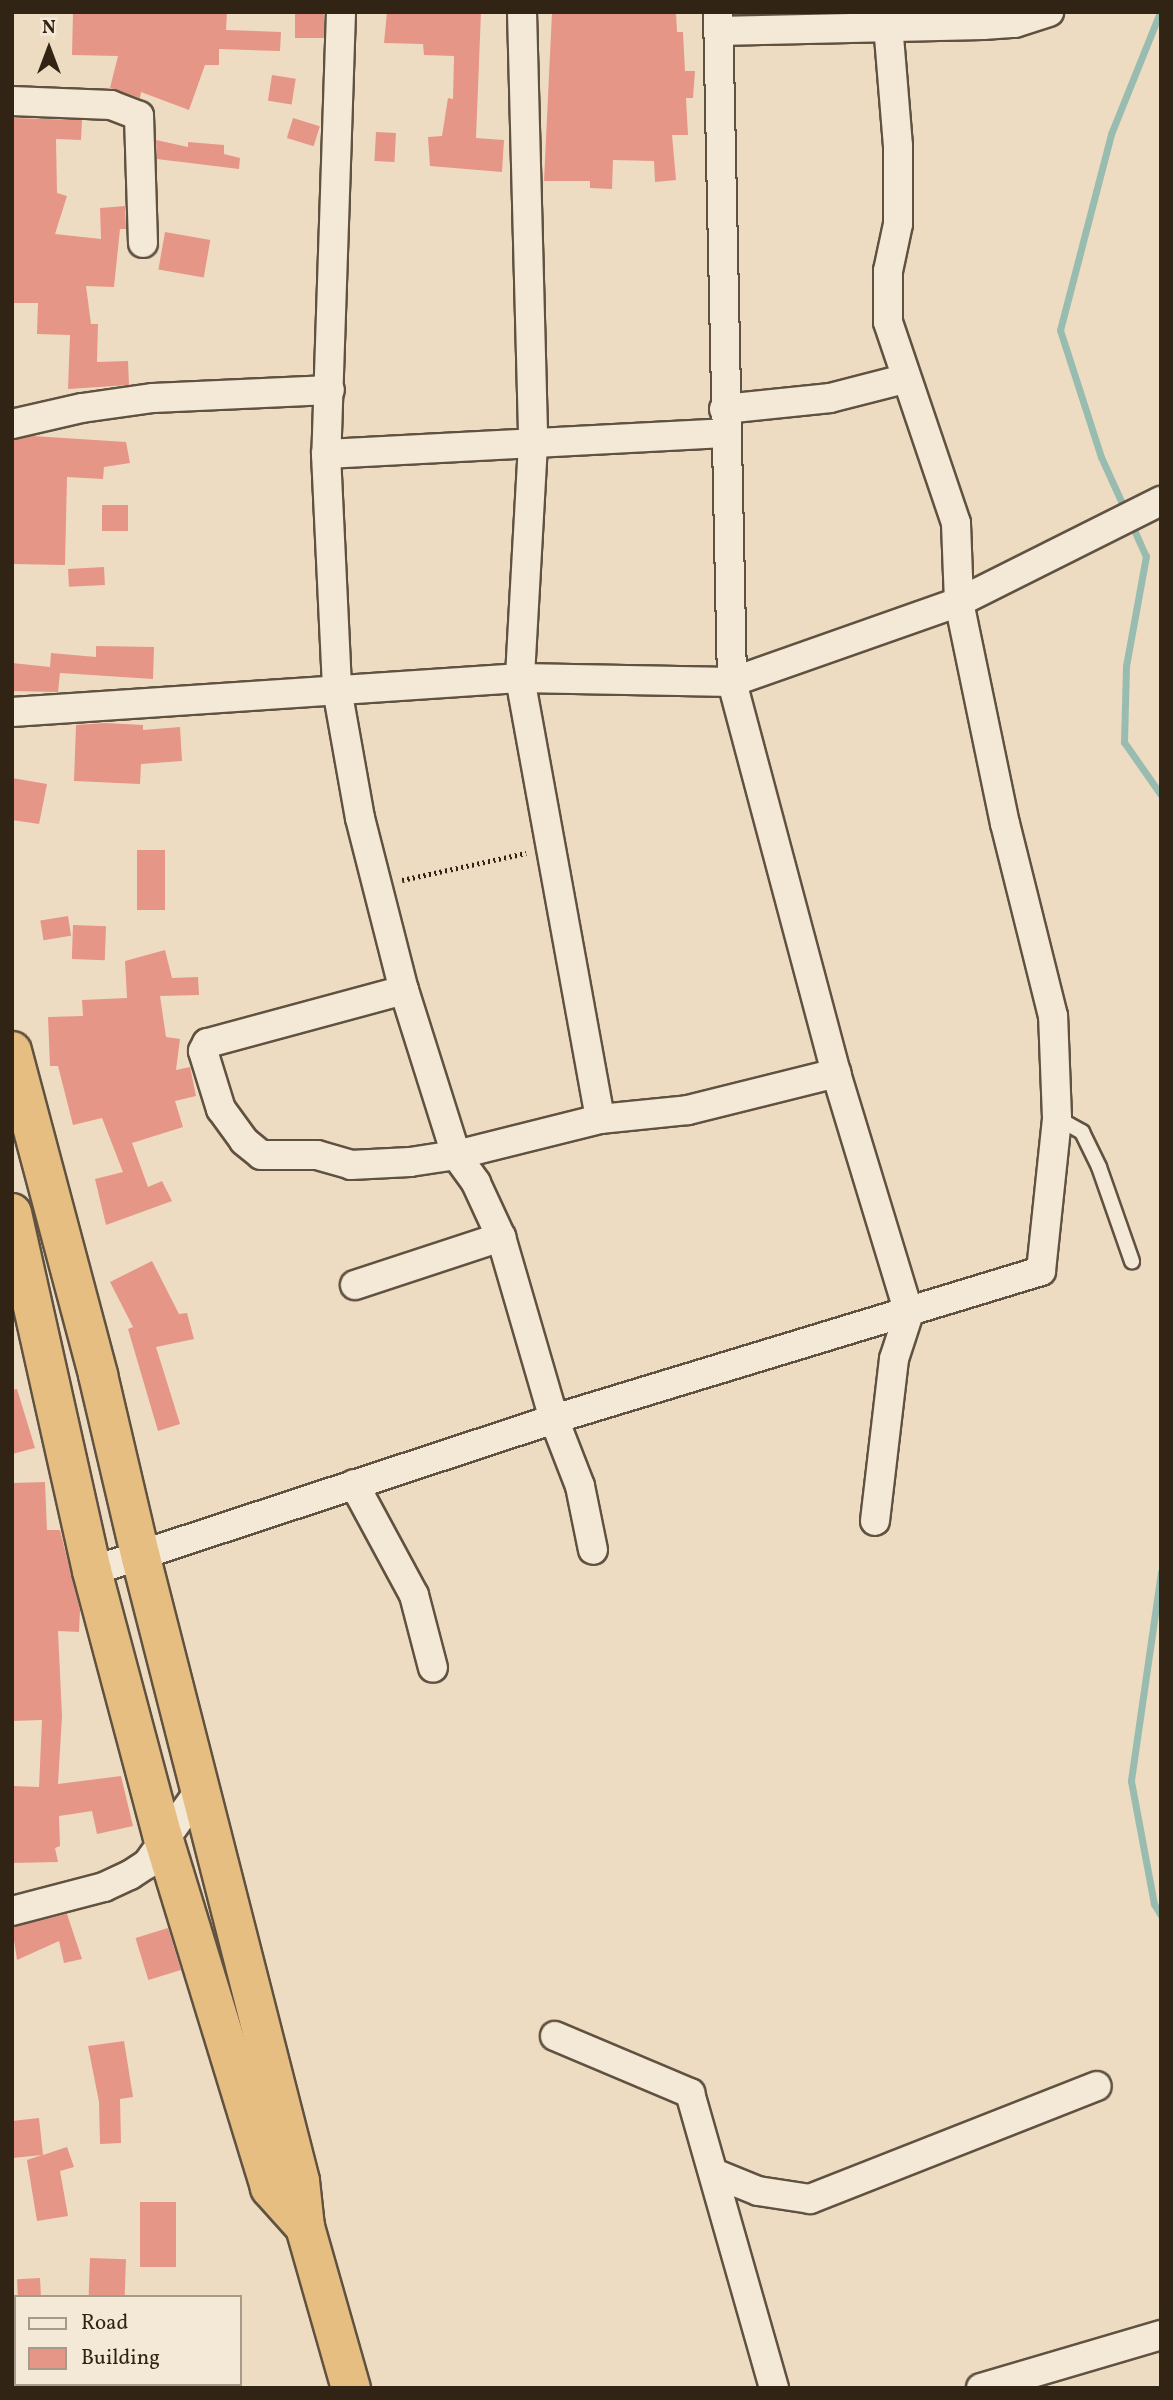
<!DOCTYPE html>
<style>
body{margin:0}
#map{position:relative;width:1173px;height:2400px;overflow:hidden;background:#eedcc2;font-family:Vollkorn,serif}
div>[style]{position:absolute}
.stream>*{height:7px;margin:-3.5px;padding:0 3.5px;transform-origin:3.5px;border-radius:3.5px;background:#99bcb1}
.building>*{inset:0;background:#e59687;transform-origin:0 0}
.path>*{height:4.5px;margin-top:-2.25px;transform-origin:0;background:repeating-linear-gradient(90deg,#312414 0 2px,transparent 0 5.5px)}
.roads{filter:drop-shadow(2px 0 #605240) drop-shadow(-2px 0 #605240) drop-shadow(0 2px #605240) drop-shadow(0 -2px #605240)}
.service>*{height:14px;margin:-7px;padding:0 7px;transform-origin:7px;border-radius:7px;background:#f4e8d7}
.minor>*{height:28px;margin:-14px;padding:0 14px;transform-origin:14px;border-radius:14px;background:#f4e8d7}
.trunk>*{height:38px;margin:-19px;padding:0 19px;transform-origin:19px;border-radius:19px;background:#e7be81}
span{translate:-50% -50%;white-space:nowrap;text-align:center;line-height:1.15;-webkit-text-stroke:5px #f4e8d7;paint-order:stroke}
.frame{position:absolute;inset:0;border:14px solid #312414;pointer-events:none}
.legend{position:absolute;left:14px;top:2295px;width:228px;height:91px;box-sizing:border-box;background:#f4e8d7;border:2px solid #a69a89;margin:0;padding:9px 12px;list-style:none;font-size:21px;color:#312414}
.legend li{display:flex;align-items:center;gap:14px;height:35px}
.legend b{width:35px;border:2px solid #a69a89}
.north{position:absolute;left:14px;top:14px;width:70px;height:70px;-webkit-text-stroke:5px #f4e8d7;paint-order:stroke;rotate:0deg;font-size:19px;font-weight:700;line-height:28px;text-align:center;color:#312414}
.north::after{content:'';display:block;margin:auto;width:24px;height:32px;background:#312414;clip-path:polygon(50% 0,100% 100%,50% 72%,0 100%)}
</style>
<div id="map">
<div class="stream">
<div style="left:1126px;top:512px;width:60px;rotate:-114.4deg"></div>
<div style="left:1101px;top:457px;width:133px;rotate:-107.9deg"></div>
<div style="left:1060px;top:330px;width:203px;rotate:-75.4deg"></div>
<div style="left:1111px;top:134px;width:131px;rotate:-68.1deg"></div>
<div style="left:1131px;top:523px;width:36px;rotate:66deg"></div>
<div style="left:1146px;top:556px;width:112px;rotate:100.3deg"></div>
<div style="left:1126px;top:666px;width:76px;rotate:91.5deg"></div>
<div style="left:1124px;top:742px;width:65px;rotate:55.1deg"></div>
<div style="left:1161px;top:1572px;width:211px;rotate:98.2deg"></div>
<div style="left:1131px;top:1781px;width:125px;rotate:79.4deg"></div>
<div style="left:1154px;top:1904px;width:13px;rotate:58deg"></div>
</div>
<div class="building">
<div style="clip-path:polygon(73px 12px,227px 12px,226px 30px,281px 32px,280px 51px,219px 49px,219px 65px,205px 65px,189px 110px,141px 92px,140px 98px,110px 88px,118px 56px,72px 55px)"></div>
<div style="left:295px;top:12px;width:29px;height:26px"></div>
<div style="clip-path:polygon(387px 12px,481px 12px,476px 138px,504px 140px,502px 172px,430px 166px,428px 137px,442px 136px,448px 98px,453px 99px,454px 56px,424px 55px,423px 44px,384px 43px)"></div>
<div style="clip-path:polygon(552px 12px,676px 12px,677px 32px,683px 32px,685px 71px,695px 71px,693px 98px,686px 98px,688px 135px,672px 135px,676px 180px,655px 182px,654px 161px,613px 160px,612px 189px,590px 188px,590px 181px,544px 181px)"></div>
<div style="left:272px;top:75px;width:24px;height:26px;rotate:9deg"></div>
<div style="clip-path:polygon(12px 118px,82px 120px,81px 140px,56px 139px,57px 193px,67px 196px,55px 234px,101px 239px,100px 208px,125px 206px,126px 229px,120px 229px,114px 287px,86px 286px,91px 324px,98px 324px,97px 362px,128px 361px,129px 385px,68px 389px,70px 335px,37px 334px,38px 303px,12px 303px)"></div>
<div style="left:293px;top:118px;width:28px;height:21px;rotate:17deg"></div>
<div style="left:376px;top:132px;width:20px;height:29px;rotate:3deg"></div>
<div style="clip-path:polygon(156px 140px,188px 147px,188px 142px,224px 145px,224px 154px,240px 158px,239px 169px,157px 159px)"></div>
<div style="left:165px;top:232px;width:46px;height:38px;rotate:10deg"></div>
<div style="clip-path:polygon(33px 436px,126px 442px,130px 463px,104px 467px,103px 479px,67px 477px,65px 565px,12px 564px,12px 440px)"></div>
<div style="left:102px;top:505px;width:26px;height:26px"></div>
<div style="left:104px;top:567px;width:18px;height:36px;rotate:87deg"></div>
<div style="clip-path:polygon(96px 646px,154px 647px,153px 679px,60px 673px,58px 692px,12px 691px,12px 663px,50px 667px,51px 653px,96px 657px)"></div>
<div style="clip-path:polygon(105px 723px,143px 725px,143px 730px,180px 727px,182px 761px,141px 764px,140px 784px,74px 781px,76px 725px)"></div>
<div style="clip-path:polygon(12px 778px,47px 784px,39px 824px,12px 820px)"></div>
<div style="left:137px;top:850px;width:28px;height:60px"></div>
<div style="left:68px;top:916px;width:20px;height:28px;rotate:81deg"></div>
<div style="left:73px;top:925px;width:33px;height:34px;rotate:2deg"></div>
<div style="clip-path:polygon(165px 950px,172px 978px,198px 977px,199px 995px,160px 996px,166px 1037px,180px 1039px,176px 1070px,190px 1067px,196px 1096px,175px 1101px,183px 1127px,132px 1143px,148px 1187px,162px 1181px,172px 1201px,106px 1225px,95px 1179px,123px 1172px,102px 1118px,73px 1125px,58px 1066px,50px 1066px,48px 1017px,83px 1016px,82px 1000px,127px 998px,125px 961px)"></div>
<div style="clip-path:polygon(152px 1261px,179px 1314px,187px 1313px,194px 1339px,156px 1347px,180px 1424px,158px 1431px,128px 1329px,133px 1327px,110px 1282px)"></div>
<div style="clip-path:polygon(17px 1389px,35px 1448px,12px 1454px,12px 1390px)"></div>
<div style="clip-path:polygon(45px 1482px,47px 1530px,60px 1530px,80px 1610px,79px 1632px,58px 1631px,62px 1716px,58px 1784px,121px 1776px,133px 1826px,97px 1834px,92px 1811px,59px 1816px,60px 1846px,55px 1848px,58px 1862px,12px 1863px,12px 1786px,39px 1787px,42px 1720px,12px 1721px,12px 1483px)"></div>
<div style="clip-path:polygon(67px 1914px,82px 1959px,64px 1963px,59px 1941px,17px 1960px,12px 1927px)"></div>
<div style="left:168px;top:1928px;width:44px;height:34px;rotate:73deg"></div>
<div style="clip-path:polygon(124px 2041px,133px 2097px,120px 2099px,121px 2143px,100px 2144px,99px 2102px,88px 2046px)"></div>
<div style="clip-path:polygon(39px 2118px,43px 2155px,67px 2147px,74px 2167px,60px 2171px,68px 2216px,37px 2221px,27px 2160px,42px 2155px,12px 2158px,12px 2121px)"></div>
<div style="left:140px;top:2202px;width:36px;height:65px"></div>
<div style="left:90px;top:2258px;width:36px;height:39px;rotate:2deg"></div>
<div style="left:40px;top:2278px;width:19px;height:23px;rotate:87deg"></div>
</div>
<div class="path">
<div style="left:402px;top:880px;width:127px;rotate:-12.3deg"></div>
</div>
<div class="roads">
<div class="service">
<div style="left:1057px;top:1118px;width:29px;rotate:29deg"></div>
<div style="left:1082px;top:1132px;width:39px;rotate:64deg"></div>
<div style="left:1099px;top:1167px;width:100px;rotate:70.7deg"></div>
</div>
<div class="minor">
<div style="left:341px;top:12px;width:442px;rotate:91.9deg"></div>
<div style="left:326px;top:454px;width:235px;rotate:87.3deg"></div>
<div style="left:337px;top:689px;width:131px;rotate:79.9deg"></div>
<div style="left:360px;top:818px;width:178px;rotate:75.7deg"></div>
<div style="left:404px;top:990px;width:173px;rotate:72.5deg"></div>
<div style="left:456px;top:1155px;width:34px;rotate:54deg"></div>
<div style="left:476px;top:1183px;width:60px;rotate:65.2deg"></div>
<div style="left:501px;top:1237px;width:190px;rotate:73.8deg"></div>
<div style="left:554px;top:1419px;width:72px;rotate:68.8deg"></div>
<div style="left:580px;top:1486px;width:65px;rotate:78.5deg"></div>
<div style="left:522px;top:12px;width:432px;rotate:88.5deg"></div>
<div style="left:533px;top:444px;width:234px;rotate:93.2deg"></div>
<div style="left:520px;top:678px;width:448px;rotate:79.7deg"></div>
<div style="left:718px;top:12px;width:670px;rotate:88.8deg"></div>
<div style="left:732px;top:682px;width:405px;rotate:75.1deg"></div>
<div style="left:836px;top:1073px;width:251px;rotate:73.1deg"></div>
<div style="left:909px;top:1313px;width:48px;rotate:108.1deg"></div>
<div style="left:894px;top:1359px;width:163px;rotate:96.7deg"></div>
<div style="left:718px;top:31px;width:265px;rotate:-1.3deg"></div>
<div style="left:983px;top:25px;width:32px;rotate:-4deg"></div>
<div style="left:1015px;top:23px;width:36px;rotate:-18deg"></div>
<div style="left:12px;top:101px;width:99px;rotate:2.3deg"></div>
<div style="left:111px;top:105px;width:30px;rotate:21deg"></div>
<div style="left:139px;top:116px;width:127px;rotate:88.2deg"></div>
<div style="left:724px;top:409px;width:107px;rotate:-5.9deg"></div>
<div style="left:830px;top:398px;width:76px;rotate:-14.4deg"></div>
<div style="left:12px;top:424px;width:72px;rotate:-12.9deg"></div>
<div style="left:82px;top:408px;width:72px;rotate:-8deg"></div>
<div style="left:153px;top:398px;width:177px;rotate:-2.6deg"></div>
<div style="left:326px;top:454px;width:399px;rotate:-3deg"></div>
<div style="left:12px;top:712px;width:509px;rotate:-3.83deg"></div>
<div style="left:520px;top:678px;width:212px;rotate:1.1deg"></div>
<div style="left:732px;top:682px;width:241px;rotate:-19.4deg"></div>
<div style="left:959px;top:602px;width:226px;rotate:-26.6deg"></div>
<div style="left:404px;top:990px;width:204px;rotate:164.9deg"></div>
<div style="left:207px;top:1043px;width:9px;rotate:117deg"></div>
<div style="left:203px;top:1051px;width:61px;rotate:72.8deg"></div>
<div style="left:221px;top:1109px;width:39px;rotate:54deg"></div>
<div style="left:244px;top:1141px;width:22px;rotate:39deg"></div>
<div style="left:261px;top:1155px;width:56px"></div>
<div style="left:317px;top:1155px;width:35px;rotate:16deg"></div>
<div style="left:351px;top:1165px;width:59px;rotate:-2.9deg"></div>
<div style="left:410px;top:1162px;width:47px;rotate:-8.7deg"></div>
<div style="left:456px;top:1155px;width:148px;rotate:-14deg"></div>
<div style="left:600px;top:1119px;width:88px;rotate:-5.8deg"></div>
<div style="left:688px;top:1110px;width:153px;rotate:-14deg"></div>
<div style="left:355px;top:1285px;width:154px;rotate:-18.2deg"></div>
<div style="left:354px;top:1484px;width:126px;rotate:61.6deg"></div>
<div style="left:414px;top:1595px;width:75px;rotate:75.4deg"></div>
<div style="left:92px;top:1571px;width:486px;rotate:-18.2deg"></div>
<div style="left:554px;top:1419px;width:509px;rotate:-16.9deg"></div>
<div style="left:1041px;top:1271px;width:154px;rotate:-84deg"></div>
<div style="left:1057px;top:1118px;width:102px;rotate:-92.2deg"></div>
<div style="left:1053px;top:1016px;width:198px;rotate:-104deg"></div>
<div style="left:1005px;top:824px;width:227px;rotate:-101.7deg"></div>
<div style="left:959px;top:602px;width:79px;rotate:-92.2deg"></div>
<div style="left:956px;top:523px;width:212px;rotate:-108.7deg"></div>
<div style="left:888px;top:322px;width:51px;rotate:-90deg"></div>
<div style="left:888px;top:271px;width:48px;rotate:-78deg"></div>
<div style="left:898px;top:224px;width:78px;rotate:-90deg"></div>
<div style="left:898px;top:146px;width:134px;rotate:-94.7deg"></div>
<div style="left:12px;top:1911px;width:95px;rotate:-14.6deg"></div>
<div style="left:104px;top:1887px;width:29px;rotate:-25deg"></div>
<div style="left:130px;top:1875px;width:20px;rotate:-33deg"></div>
<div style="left:147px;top:1864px;width:91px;rotate:-54.4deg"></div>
<div style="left:555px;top:2036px;width:147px;rotate:22.9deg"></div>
<div style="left:690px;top:2093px;width:307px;rotate:74.1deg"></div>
<div style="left:716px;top:2174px;width:45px;rotate:22deg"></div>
<div style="left:758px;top:2191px;width:53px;rotate:8.7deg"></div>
<div style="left:810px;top:2199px;width:308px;rotate:-21.5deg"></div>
<div style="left:12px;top:2383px;width:5px;rotate:79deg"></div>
<div style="left:981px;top:2388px;width:188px;rotate:-16.4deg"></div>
</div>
<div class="trunk">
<div style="left:12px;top:1051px;width:335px;rotate:75.1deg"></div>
<div style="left:98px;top:1375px;width:188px;rotate:76.8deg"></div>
<div style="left:141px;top:1558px;width:643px;rotate:75.68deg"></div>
<div style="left:300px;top:2181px;width:46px;rotate:83.8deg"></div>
<div style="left:305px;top:2227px;width:167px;rotate:74.1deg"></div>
<div style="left:12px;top:1213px;width:367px;rotate:77.4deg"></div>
<div style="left:92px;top:1571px;width:275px;rotate:75.1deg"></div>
<div style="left:163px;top:1837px;width:367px;rotate:73deg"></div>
<div style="left:270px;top:2188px;width:52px;rotate:48.1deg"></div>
</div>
</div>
<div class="frame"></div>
<ul class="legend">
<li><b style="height:9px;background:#f4e8d7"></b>Road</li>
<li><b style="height:19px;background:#e59687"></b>Building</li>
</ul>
<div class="north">N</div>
</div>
